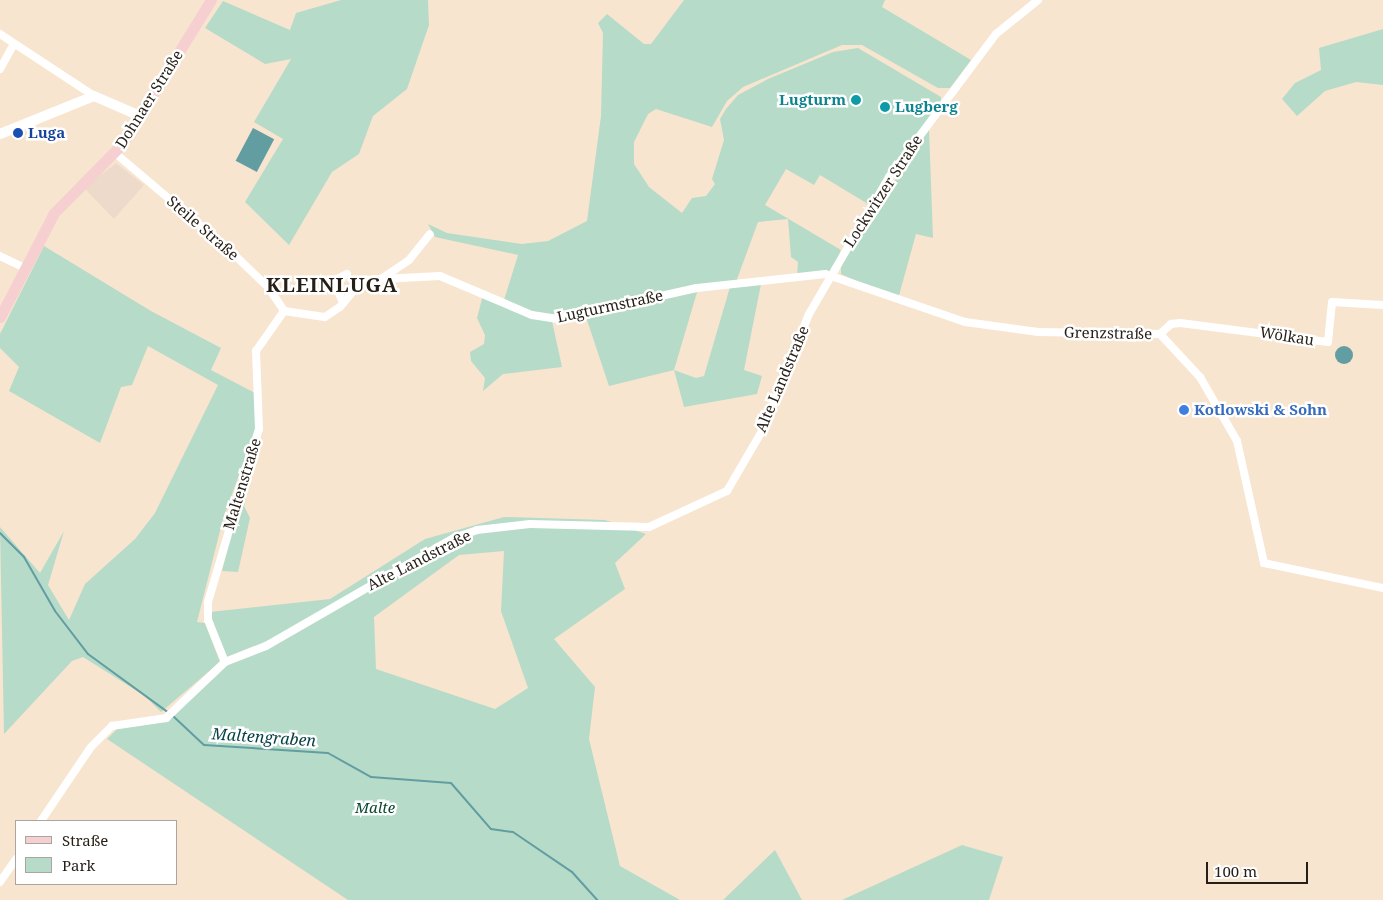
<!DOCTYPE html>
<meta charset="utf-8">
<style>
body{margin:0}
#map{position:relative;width:1383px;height:900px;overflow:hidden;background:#f8e5cf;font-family:"Noto Serif",serif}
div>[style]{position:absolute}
.commercial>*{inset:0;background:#eedacb}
.green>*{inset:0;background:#b6dbc8}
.water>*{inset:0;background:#629da2;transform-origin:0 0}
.round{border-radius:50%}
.stream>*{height:2px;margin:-1px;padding:0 1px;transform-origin:1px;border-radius:1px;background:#629da2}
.minor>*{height:8px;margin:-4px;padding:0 4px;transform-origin:4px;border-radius:4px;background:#fff}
.tertiary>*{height:10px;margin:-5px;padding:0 5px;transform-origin:5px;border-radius:5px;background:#fff}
.secondary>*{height:11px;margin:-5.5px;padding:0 5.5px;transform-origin:5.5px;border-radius:5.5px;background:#f6cfd0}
.dots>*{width:14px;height:14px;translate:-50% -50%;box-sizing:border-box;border:2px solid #fff;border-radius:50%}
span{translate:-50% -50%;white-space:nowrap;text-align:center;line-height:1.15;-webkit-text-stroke:5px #fff;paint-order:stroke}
.street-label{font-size:15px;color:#261f17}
.culture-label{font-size:15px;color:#0d838f;font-weight:700}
.right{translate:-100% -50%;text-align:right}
.left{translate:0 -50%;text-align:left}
.transit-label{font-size:15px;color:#164399;font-weight:700}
.shop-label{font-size:15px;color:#366cbe;font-weight:700}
.park-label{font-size:15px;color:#094932;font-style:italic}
.water-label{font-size:16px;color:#053f43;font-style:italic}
.district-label{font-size:20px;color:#261f17;font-weight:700;letter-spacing:1px}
.legend{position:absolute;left:15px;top:820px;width:162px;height:65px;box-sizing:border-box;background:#fff;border:1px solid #a8a5a2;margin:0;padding:6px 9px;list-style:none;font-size:15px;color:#261f17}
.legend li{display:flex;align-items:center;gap:10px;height:25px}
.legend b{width:25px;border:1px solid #a8a5a2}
.scale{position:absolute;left:1206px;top:862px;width:102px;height:22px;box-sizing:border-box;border:2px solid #261f17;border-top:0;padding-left:6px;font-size:15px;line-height:18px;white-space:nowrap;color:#261f17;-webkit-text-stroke:4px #fff;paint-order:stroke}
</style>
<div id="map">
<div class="commercial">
<div style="clip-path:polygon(116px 163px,144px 185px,114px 219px,84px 188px)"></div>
</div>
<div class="green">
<div style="clip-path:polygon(341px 0,428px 0,429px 25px,407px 89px,373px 116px,359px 154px,332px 172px,289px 245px,245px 202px,283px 139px,254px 122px,291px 59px,265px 64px,205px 28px,223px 1px,290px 30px,296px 13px)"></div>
<div style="clip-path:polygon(684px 0,885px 0,882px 7px,971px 60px,950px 88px,938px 88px,862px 45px,842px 45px,743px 87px,727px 101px,712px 127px,656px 109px,648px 114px,634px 142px,634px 164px,649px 187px,682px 213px,692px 198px,706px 196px,715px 184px,712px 179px,724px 140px,720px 119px,726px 109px,738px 95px,768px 79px,833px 52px,858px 48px,941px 97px,941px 103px,868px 204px,820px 175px,814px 185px,786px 169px,765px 205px,841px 250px,831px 273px,797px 276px,798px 262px,791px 257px,788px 219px,758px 222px,736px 282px,568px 316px,537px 315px,504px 300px,518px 255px,435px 237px,428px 224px,447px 233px,522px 244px,548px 241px,587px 221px,601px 116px,603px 33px,598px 23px,607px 14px,644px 44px,651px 44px)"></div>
<div style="clip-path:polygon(1383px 29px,1383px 85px,1356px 82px,1325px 91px,1297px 116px,1282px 99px,1295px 83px,1321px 70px,1319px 48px)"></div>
<div style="clip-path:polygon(929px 129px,933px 238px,916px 234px,898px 299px,841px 274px,841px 262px)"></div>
<div style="clip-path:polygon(44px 246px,151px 311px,221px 348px,211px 370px,255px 393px,256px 428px,223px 519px,197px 622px,205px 623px,220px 662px,161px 712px,145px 696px,83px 657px,72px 661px,4px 734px,0 527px,40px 573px,64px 531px,48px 585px,69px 620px,85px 584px,135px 539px,155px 513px,218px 385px,148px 346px,132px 385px,121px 387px,100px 443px,9px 391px,19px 367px,0 348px,0 334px)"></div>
<div style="clip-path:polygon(761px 284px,744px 370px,762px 376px,757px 394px,684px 407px,674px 370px,609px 386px,585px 314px,698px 289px,674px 370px,696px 378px,704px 376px,730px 287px)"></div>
<div style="clip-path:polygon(483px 295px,552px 321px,562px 367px,503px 374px,483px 391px,485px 378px,471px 361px,470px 352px,484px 344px,485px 335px,477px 318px)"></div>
<div style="clip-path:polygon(248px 471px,252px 472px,244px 506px,250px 518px,238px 572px,222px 571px)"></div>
<div style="clip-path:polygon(evenodd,504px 517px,605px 520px,646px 534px,615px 563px,625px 589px,554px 639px,595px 687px,589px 739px,620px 866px,680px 900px,348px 900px,107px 739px,121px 725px,167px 720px,228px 664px,269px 640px,225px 658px,210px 612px,330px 599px,425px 539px,504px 517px,504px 551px,501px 611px,528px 688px,495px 709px,376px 669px,374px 617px,459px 555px,504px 551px)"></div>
<div style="clip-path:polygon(962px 845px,1003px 857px,989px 900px,842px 900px)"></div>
<div style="clip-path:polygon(775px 850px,802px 900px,723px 900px)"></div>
</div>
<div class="water">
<div style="left:253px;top:128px;width:24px;height:37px;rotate:28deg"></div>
<div class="round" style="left:1335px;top:346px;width:18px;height:18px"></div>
</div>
<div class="stream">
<div style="left:0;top:533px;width:34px;rotate:45deg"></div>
<div style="left:24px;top:557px;width:62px;rotate:60.1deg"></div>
<div style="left:55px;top:611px;width:54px;rotate:52.5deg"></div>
<div style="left:88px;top:654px;width:100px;rotate:36.1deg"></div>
<div style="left:173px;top:716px;width:42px;rotate:43.1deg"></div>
<div style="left:204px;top:745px;width:124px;rotate:3.7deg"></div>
<div style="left:328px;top:753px;width:49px;rotate:29.2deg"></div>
<div style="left:371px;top:777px;width:80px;rotate:4.3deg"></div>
<div style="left:451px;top:783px;width:61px;rotate:49deg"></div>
<div style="left:491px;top:829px;width:22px;rotate:8deg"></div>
<div style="left:513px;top:832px;width:71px;rotate:34.1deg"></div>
<div style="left:572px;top:872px;width:38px;rotate:48deg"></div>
</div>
<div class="minor">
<div style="left:0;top:34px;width:113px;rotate:33.4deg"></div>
<div style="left:0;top:69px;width:29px;rotate:-61deg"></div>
<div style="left:115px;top:153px;width:145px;rotate:40.3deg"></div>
<div style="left:226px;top:247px;width:58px;rotate:43.6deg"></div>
<div style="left:268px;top:287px;width:29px;rotate:56deg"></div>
<div style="left:0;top:256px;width:28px;rotate:26deg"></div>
<div style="left:381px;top:279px;width:34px;rotate:-34deg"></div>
<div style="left:409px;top:260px;width:33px;rotate:-51deg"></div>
<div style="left:343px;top:303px;width:16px;rotate:-112deg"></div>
<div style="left:337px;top:288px;width:10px;rotate:-79deg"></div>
<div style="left:339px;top:278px;width:9px;rotate:-27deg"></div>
<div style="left:284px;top:311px;width:41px;rotate:8.3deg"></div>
<div style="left:325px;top:317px;width:18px;rotate:-34deg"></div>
<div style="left:340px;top:307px;width:35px;rotate:-50deg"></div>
<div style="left:363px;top:280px;width:77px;rotate:-3deg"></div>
<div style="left:440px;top:276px;width:100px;rotate:23deg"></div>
<div style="left:532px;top:315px;width:26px;rotate:9deg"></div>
<div style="left:558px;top:319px;width:142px;rotate:-12.6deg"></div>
<div style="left:697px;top:288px;width:129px;rotate:-6.2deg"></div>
<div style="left:825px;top:274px;width:148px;rotate:18.9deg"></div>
<div style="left:965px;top:322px;width:74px;rotate:7.8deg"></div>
<div style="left:1038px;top:332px;width:122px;rotate:0.9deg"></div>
<div style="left:1160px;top:334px;width:59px;rotate:47.1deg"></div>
<div style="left:1200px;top:377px;width:74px;rotate:60deg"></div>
<div style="left:1237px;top:441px;width:125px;rotate:77.5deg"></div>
<div style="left:1264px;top:563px;width:122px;rotate:11.9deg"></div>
<div style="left:1160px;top:334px;width:15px;rotate:-42deg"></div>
<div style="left:1171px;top:324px;width:9px;rotate:-6deg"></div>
<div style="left:1180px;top:323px;width:149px;rotate:7.3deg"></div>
<div style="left:1328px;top:342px;width:40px;rotate:-84.3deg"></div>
<div style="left:1332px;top:302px;width:51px;rotate:3.4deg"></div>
<div style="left:225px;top:662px;width:45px;rotate:-112deg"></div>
<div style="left:208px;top:620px;width:18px;rotate:-90deg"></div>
<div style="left:208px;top:602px;width:180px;rotate:-73.6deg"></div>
<div style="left:259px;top:429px;width:78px;rotate:-92.2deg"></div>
<div style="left:256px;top:351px;width:49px;rotate:-55deg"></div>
<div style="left:41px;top:821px;width:89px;rotate:-56deg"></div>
<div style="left:91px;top:747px;width:30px;rotate:-45deg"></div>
<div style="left:112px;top:726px;width:55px;rotate:-8.4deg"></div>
<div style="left:166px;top:718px;width:81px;rotate:-43.5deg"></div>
<div style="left:225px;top:662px;width:44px;rotate:-21.3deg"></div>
<div style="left:266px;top:646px;width:217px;rotate:-29.9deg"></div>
<div style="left:454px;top:538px;width:24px;rotate:-19deg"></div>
<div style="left:477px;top:530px;width:53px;rotate:-6.5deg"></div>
<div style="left:530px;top:524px;width:119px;rotate:1.4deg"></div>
<div style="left:649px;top:527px;width:86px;rotate:-24.8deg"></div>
<div style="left:727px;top:491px;width:75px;rotate:-59.7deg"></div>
<div style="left:765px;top:426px;width:120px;rotate:-68.6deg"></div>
<div style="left:809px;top:314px;width:159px;rotate:-59.7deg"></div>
<div style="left:889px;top:177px;width:179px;rotate:-53.2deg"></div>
<div style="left:996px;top:34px;width:54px;rotate:-39deg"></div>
<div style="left:0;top:882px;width:28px;rotate:-55deg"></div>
</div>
<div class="tertiary">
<div style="left:0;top:134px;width:101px;rotate:-22deg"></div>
<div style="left:94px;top:96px;width:50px;rotate:23.5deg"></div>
</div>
<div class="secondary">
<div style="left:0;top:317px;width:117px;rotate:-62.6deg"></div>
<div style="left:54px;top:213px;width:97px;rotate:-45.4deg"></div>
<div style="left:122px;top:144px;width:169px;rotate:-58.3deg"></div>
</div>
<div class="dots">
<div style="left:856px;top:100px;background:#0f9aa8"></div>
<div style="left:885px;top:107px;background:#0f9aa8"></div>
<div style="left:18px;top:133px;background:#1a4fb4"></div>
<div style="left:1184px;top:410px;background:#3f7fe0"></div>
</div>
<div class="street-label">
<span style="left:149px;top:99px;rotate:-58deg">Dohnaer Straße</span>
<span style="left:883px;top:191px;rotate:-57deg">Lockwitzer Straße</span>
<span style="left:203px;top:228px;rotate:41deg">Steile Straße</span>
<span style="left:610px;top:306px;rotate:-12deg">Lugturmstraße</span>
<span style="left:1108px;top:333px;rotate:1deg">Grenzstraße</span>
<span style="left:1287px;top:336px;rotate:9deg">Wölkau</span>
<span style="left:782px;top:379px;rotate:-67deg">Alte Landstraße</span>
<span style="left:242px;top:484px;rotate:-73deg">Maltenstraße</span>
<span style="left:419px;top:560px;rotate:-27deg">Alte Landstraße</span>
</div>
<div class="culture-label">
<span class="right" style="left:846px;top:100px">Lugturm</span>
<span class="left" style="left:895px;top:107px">Lugberg</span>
</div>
<div class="transit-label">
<span class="left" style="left:28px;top:133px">Luga</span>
</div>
<div class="shop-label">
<span class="left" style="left:1194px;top:410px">Kotlowski &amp; Sohn</span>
</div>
<div class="park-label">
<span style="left:375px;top:808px">Malte</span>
</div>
<div class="water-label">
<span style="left:264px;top:737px;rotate:4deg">Maltengraben</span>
</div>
<div class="district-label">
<span style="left:332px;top:284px">KLEINLUGA</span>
</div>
<ul class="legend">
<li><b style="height:6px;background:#f6cfd0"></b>Straße</li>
<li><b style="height:14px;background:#b6dbc8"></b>Park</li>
</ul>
<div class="scale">100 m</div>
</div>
